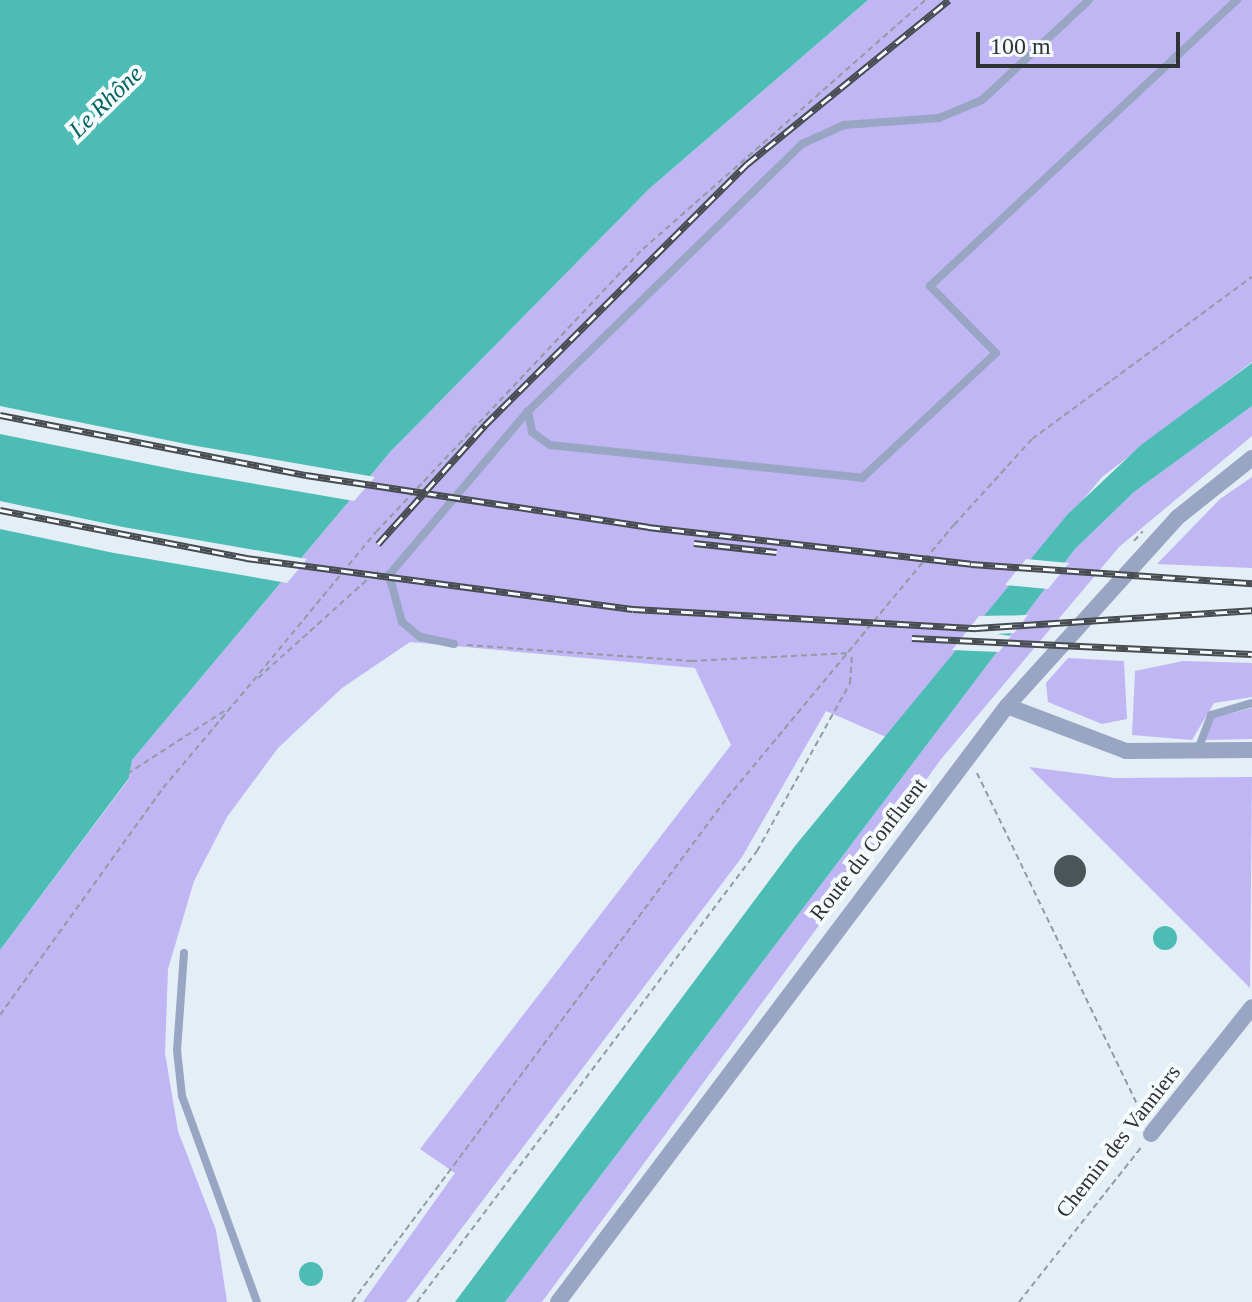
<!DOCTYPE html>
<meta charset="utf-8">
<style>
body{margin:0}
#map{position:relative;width:1252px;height:1302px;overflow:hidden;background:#e4eef6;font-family:"Times New Roman",serif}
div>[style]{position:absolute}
.green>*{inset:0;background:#bfb6f3}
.water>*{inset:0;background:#4dbcb5}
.round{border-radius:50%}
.pier>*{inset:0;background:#e4eef6}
.building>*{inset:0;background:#4a5558}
.path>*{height:2px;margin-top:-1px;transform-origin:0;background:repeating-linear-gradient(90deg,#939aa0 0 6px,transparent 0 10px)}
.service>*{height:8px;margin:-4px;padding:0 4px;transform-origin:4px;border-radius:4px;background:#98a5c3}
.minor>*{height:16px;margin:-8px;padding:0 8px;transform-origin:8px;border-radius:8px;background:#98a5c3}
.rail>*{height:7px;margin-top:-3.5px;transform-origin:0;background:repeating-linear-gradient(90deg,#f6fbfe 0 12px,#474c50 0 24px);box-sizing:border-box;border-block:2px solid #474c50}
span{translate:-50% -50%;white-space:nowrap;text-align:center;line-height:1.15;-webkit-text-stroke:8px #f6fbfe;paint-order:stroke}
.street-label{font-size:22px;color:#2f3336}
.water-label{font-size:24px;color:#00645f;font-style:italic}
.scale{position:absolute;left:976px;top:32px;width:204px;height:36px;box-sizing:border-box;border:4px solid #2f3336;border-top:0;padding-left:10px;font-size:24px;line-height:28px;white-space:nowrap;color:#2f3336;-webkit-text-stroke:6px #f6fbfe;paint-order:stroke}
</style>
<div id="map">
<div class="green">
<div style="clip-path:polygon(868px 0,1252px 0,1252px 362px,1102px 477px,886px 737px,826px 711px,742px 857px,406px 1302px,363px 1302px,455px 1173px,420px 1149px,731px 745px,695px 668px,410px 642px,342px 688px,278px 748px,227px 817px,194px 881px,168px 969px,165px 1053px,178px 1131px,216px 1230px,227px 1302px,0 1302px,0 950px,129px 779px,132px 760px,391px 451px,649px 189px)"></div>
<div style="clip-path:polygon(1252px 406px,1252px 436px,1119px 547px,942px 758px,542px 1302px,505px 1302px,1075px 549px,1134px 492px)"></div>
<div style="clip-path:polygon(1252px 477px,1252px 568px,1157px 564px,1220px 499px)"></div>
<div style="clip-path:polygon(1068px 658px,1124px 661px,1127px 719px,1102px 724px,1048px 702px,1046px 683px)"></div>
<div style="clip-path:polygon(1183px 661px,1252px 663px,1252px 697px,1214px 703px,1192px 740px,1132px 735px,1135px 671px)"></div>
<div style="clip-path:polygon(1252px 708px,1252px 739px,1206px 740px,1213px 718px)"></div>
<div style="clip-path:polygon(1029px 767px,1114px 778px,1252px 777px,1250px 988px)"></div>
</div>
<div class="water">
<div style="clip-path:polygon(0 0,868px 0,649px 189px,391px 451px,132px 760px,129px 778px,0 950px)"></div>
<div style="clip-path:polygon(1252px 363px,1252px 406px,1134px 492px,1075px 549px,505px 1302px,455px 1302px,795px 846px,1067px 515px,1141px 445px)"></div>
<div class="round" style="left:1153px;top:926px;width:24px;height:24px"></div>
<div class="round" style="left:299px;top:1262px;width:24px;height:24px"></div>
</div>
<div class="pier">
<div style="clip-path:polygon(0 406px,191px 445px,375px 477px,354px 501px,187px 472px,0 434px)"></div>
<div style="clip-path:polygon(0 501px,123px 527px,307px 559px,287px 583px,114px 553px,0 529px)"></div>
<div style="clip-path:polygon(1026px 559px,1069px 563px,1048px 589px,1005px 585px)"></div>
<div style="clip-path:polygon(1028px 615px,1014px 633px,997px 634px,1011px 636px,999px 652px,952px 650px,979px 616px)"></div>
</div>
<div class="building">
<div class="round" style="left:1054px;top:855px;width:32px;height:32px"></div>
</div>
<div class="path">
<div style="left:1134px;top:541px;width:13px;rotate:-48deg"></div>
<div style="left:467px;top:645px;width:225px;rotate:4.1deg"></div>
<div style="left:691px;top:661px;width:160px;rotate:-2.9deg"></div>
<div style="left:258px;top:678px;width:161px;rotate:-42deg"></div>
<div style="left:253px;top:681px;width:193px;rotate:-50.5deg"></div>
<div style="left:376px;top:532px;width:389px;rotate:-46.7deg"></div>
<div style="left:643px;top:249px;width:376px;rotate:-41.4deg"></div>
<div style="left:977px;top:773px;width:382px;rotate:64.2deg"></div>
<div style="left:127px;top:774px;width:121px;rotate:-32.9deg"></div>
<div style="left:0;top:1015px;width:279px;rotate:-54.3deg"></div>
<div style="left:163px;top:788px;width:140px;rotate:-49.9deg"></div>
<div style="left:352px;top:1302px;width:628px;rotate:-53.35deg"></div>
<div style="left:727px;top:798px;width:355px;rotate:-50.3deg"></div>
<div style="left:954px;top:525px;width:116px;rotate:-47.8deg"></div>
<div style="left:1032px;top:439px;width:273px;rotate:-36.4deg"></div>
<div style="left:417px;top:1302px;width:565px;rotate:-52.99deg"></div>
<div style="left:757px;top:851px;width:192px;rotate:-61deg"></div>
<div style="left:850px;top:683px;width:29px;rotate:-86deg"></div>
<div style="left:1019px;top:1302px;width:199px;rotate:-51.7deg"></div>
</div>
<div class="service">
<div style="left:1089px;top:0;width:146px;rotate:136.9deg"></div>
<div style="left:982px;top:100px;width:47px;rotate:157.3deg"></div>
<div style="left:939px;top:118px;width:95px;rotate:175.8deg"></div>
<div style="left:844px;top:125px;width:46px;rotate:155.7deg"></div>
<div style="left:802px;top:144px;width:383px;rotate:135.7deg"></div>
<div style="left:528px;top:411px;width:21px;rotate:79deg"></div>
<div style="left:532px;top:432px;width:22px;rotate:36deg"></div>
<div style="left:550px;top:445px;width:314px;rotate:6deg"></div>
<div style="left:862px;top:478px;width:183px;rotate:-43deg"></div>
<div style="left:996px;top:353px;width:94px;rotate:-134.6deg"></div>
<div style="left:930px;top:286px;width:420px;rotate:-43deg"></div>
<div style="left:454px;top:644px;width:35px;rotate:-168deg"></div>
<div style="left:420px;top:637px;width:23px;rotate:-140deg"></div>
<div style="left:402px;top:622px;width:49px;rotate:-105.5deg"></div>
<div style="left:389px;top:575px;width:215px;rotate:-49.7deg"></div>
<div style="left:1197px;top:752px;width:40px;rotate:-69deg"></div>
<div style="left:1211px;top:715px;width:43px;rotate:-16.3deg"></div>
<div style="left:184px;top:953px;width:97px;rotate:94.1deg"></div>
<div style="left:177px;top:1050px;width:46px;rotate:83.8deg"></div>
<div style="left:182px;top:1096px;width:219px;rotate:70deg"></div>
</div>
<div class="minor">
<div style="left:1007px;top:706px;width:127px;rotate:20.7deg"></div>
<div style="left:1126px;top:751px;width:126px;rotate:-0.5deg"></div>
<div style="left:1151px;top:1134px;width:162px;rotate:-51.5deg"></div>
<div style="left:558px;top:1302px;width:746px;rotate:-53.01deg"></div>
<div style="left:1007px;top:706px;width:255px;rotate:-47.9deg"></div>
<div style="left:1178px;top:517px;width:95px;rotate:-38.6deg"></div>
</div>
<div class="rail">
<div style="left:0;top:415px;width:312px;rotate:11.1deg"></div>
<div style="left:306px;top:475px;width:346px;rotate:8.6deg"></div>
<div style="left:648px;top:527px;width:325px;rotate:6.5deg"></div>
<div style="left:971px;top:564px;width:282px;rotate:3.9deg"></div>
<div style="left:0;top:510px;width:251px;rotate:11deg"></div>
<div style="left:246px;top:558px;width:390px;rotate:7.5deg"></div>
<div style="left:633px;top:609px;width:344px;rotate:3.2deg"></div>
<div style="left:976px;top:628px;width:277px;rotate:-3.7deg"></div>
<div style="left:694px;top:543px;width:83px;rotate:6.2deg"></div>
<div style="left:378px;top:544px;width:160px;rotate:-48deg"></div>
<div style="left:485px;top:425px;width:370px;rotate:-44.9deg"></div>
<div style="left:747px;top:164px;width:260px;rotate:-39.1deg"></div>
<div style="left:912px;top:638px;width:340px;rotate:2.7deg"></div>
</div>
<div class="street-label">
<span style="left:868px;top:849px;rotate:-52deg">Route du Confluent</span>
<span style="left:1118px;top:1141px;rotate:-52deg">Chemin des Vanniers</span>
</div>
<div class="water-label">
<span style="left:106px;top:102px;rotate:-44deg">Le Rhône</span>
</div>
<div class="scale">100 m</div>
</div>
